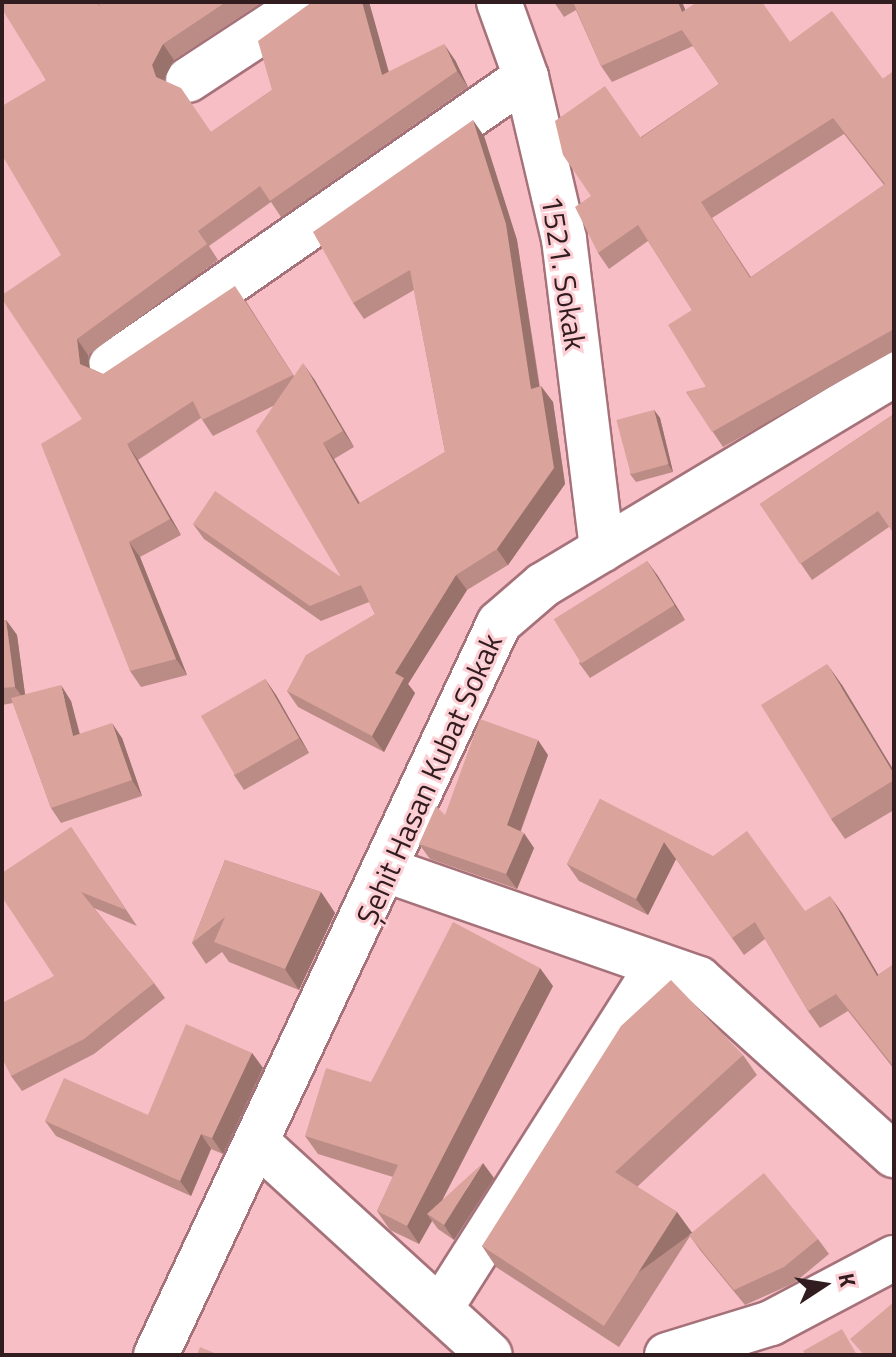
<!DOCTYPE html>
<meta charset="utf-8">
<style>
body{margin:0}
#map{position:relative;width:896px;height:1357px;overflow:hidden;background:#f7bec6;font-family:"Titillium Web",sans-serif}
div>[style]{position:absolute}
.roads{filter:drop-shadow(2px 0 #a6727a) drop-shadow(-2px 0 #a6727a) drop-shadow(0 2px #a6727a) drop-shadow(0 -2px #a6727a)}
.street>*{height:44px;margin:-22px;padding:0 22px;transform-origin:22px;border-radius:22px;background:#fff}
.secondary>*{height:44px;margin:-22px;padding:0 22px;transform-origin:22px;border-radius:22px;background:#fff}
.wall>*{inset:0;background:#bb8c85}
.shaded-wall>*{inset:0;background:#99726c;transform-origin:0 0}
.building>*{inset:0;background:#daa39b;transform-origin:0 0}
span{translate:-50% -50%;white-space:nowrap;text-align:center;line-height:1.15;-webkit-text-stroke:6px #fdcfd5;paint-order:stroke}
.street-label{font-size:30px;color:#311c1f}
.frame{position:absolute;inset:0;border:4px solid #311c1f;pointer-events:none}
.north{position:absolute;left:784px;top:1245px;width:80px;height:80px;-webkit-text-stroke:6px #fdcfd5;paint-order:stroke;rotate:78deg;font-size:22px;font-weight:700;line-height:32px;text-align:center;color:#311c1f}
.north::after{content:'';display:block;margin:auto;width:28px;height:36px;background:#311c1f;clip-path:polygon(50% 0,100% 100%,50% 72%,0 100%)}
</style>
<div id="map">
<div class="roads">
<div class="street">
<div style="left:499px;top:2px;width:80px;rotate:70.2deg"></div>
<div style="left:526px;top:77px;width:166px;rotate:76.8deg"></div>
<div style="left:564px;top:239px;width:313px;rotate:83deg"></div>
<div style="left:188px;top:80px;width:142px;rotate:-33.2deg"></div>
<div style="left:111px;top:365px;width:505px;rotate:-34.76deg"></div>
<div style="left:389px;top:871px;width:328px;rotate:19.2deg"></div>
<div style="left:699px;top:979px;width:263px;rotate:42.1deg"></div>
<div style="left:260px;top:1145px;width:311px;rotate:42.4deg"></div>
<div style="left:440px;top:1309px;width:407px;rotate:-57.6deg"></div>
<div style="left:667px;top:1355px;width:109px;rotate:-17.1deg"></div>
<div style="left:771px;top:1323px;width:139px;rotate:-27.9deg"></div>
</div>
<div class="secondary">
<div style="left:156px;top:1355px;width:808px;rotate:-64.89deg"></div>
<div style="left:499px;top:623px;width:58px;rotate:-40.8deg"></div>
<div style="left:543px;top:585px;width:410px;rotate:-31deg"></div>
</div>
</div>
<div class="wall">
<div style="clip-path:polygon(2px 2px,98px 2px,100px 5px,106px 2px,262px 2px,174px 60px,163px 81px,211px 132px,272px 90px,312px 2px,369px 2px,388px 72px,455px 60px,468px 87px,281px 217px,271px 202px,209px 246px,218px 260px,88px 355px,90px 368px,103px 374px,246px 301px,294px 376px,314px 379px,354px 447px,334px 459px,360px 503px,445px 452px,414px 290px,364px 319px,353px 303px,484px 136px,517px 240px,540px 387px,553px 402px,565px 484px,508px 565px,467px 590px,408px 684px,415px 693px,384px 752px,298px 707px,287px 691px,375px 614px,369px 602px,321px 621px,204px 539px,193px 524px,341px 577px,273px 406px,213px 436px,201px 418px,138px 460px,181px 535px,140px 557px,187px 675px,141px 687px,130px 671px,82px 419px,61px 255px,46px 80px)"></div>
<div style="clip-path:polygon(evenodd,554px 2px,682px 2px,685px 10px,790px 42px,883px 79px,894px 71px,894px 351px,723px 447px,686px 392px,706px 387px,692px 310px,648px 241px,609px 269px,598px 253px,591px 196px,641px 137px,719px 84px,693px 46px,612px 82px,601px 66px,576px 10px,564px 17px,554px 2px,844px 134px,884px 185px,751px 277px,712px 218px,844px 134px)"></div>
<div style="clip-path:polygon(654px 410px,660px 418px,673px 472px,636px 482px,630px 474px)"></div>
<div style="clip-path:polygon(894px 414px,889px 527px,812px 580px,760px 504px)"></div>
<div style="clip-path:polygon(647px 561px,685px 620px,590px 678px,579px 663px)"></div>
<div style="clip-path:polygon(6px 620px,17px 635px,25px 694px,71px 701px,80px 734px,122px 738px,142px 796px,61px 823px,51px 808px,13px 703px,2px 705px,2px 621px)"></div>
<div style="clip-path:polygon(265px 679px,276px 695px,309px 753px,244px 790px,234px 775px)"></div>
<div style="clip-path:polygon(842px 685px,894px 771px,894px 810px,845px 839px,831px 819px)"></div>
<div style="clip-path:polygon(548px 755px,521px 831px,534px 848px,517px 889px,430px 859px,419px 844px,445px 815px)"></div>
<div style="clip-path:polygon(600px 799px,805px 911px,842px 913px,878px 975px,894px 964px,894px 1069px,848px 1011px,820px 1028px,808px 1011px,765px 939px,744px 955px,676px 859px,648px 915px,579px 881px,567px 864px)"></div>
<div style="clip-path:polygon(71px 827px,137px 926px,94px 908px,154px 983px,165px 998px,94px 1054px,22px 1091px,11px 1076px,54px 976px)"></div>
<div style="clip-path:polygon(225px 860px,321px 892px,335px 913px,299px 990px,229px 962px,222px 952px,206px 964px,192px 943px)"></div>
<div style="clip-path:polygon(553px 986px,442px 1200px,494px 1178px,454px 1240px,438px 1229px,432px 1221px,419px 1244px,390px 1230px,377px 1211px,393px 1177px,318px 1154px,305px 1136px,371px 1082px)"></div>
<div style="clip-path:polygon(252px 1053px,263px 1068px,223px 1154px,211px 1149px,191px 1196px,56px 1136px,45px 1121px,148px 1115px)"></div>
<div style="clip-path:polygon(743px 1055px,757px 1075px,637px 1187px,677px 1212px,691px 1233px,818px 1239px,829px 1254px,794px 1283px,745px 1305px,700px 1250px,690px 1236px,619px 1347px,496px 1267px,482px 1246px)"></div>
</div>
<div class="shaded-wall">
<div style="clip-path:polygon(362px 2px,369px 2px,394px 90px,382px 75px)"></div>
<div style="clip-path:polygon(678px 2px,682px 2px,693px 28px,682px 12px)"></div>
<div style="clip-path:polygon(163px 44px,174px 60px,163px 81px,156px 77px,152px 65px)"></div>
<div style="clip-path:polygon(444px 44px,455px 60px,468px 87px,457px 71px)"></div>
<div style="clip-path:polygon(473px 120px,484px 136px,517px 240px,542px 405px,531px 389px)"></div>
<div style="clip-path:polygon(77px 339px,88px 355px,91px 380px,80px 364px)"></div>
<div style="clip-path:polygon(303px 363px,314px 379px,354px 447px,343px 431px)"></div>
<div style="clip-path:polygon(541px 386px,553px 402px,565px 484px,508px 565px,497px 549px)"></div>
<div style="clip-path:polygon(654px 410px,660px 418px,673px 472px,668px 464px)"></div>
<div style="clip-path:polygon(323px 443px,334px 459px,369px 520px,358px 504px)"></div>
<div style="clip-path:polygon(127px 444px,138px 460px,181px 535px,170px 519px)"></div>
<div style="clip-path:polygon(129px 542px,140px 557px,187px 675px,176px 659px)"></div>
<div style="clip-path:polygon(647px 561px,658px 576px,685px 620px,674px 605px)"></div>
<div style="clip-path:polygon(456px 575px,467px 590px,408px 684px,415px 693px,384px 752px,372px 736px,395px 673px)"></div>
<div style="clip-path:polygon(6px 620px,17px 635px,26px 702px,15px 687px)"></div>
<div style="clip-path:polygon(827px 664px,842px 685px,894px 771px,894px 774px)"></div>
<div style="clip-path:polygon(265px 679px,276px 695px,309px 753px,299px 738px)"></div>
<div style="clip-path:polygon(61px 685px,71px 701px,84px 752px,73px 736px)"></div>
<div style="clip-path:polygon(112px 723px,122px 738px,142px 796px,132px 780px)"></div>
<div style="clip-path:polygon(538px 740px,548px 755px,517px 840px,507px 825px)"></div>
<div style="clip-path:polygon(524px 833px,534px 848px,517px 889px,506px 874px)"></div>
<div style="clip-path:polygon(664px 842px,676px 859px,648px 915px,636px 899px)"></div>
<div style="clip-path:polygon(321px 892px,335px 913px,299px 990px,285px 969px)"></div>
<div style="clip-path:polygon(830px 896px,842px 913px,889px 993px,877px 976px)"></div>
<div style="clip-path:polygon(540px 968px,553px 986px,433px 1218px,427px 1214px,432px 1221px,419px 1244px,407px 1226px)"></div>
<div style="clip-path:polygon(252px 1053px,263px 1068px,223px 1154px,212px 1138px)"></div>
<div style="clip-path:polygon(201px 1134px,211px 1149px,191px 1196px,180px 1181px)"></div>
<div style="clip-path:polygon(483px 1163px,494px 1178px,454px 1240px,444px 1225px)"></div>
<div style="left:677px;top:1212px;width:26px;height:135px;rotate:54deg"></div>
</div>
<div class="building">
<div style="clip-path:polygon(2px 2px,97px 2px,99px 6px,106px 2px,226px 2px,163px 44px,152px 65px,156px 77px,181px 88px,211px 132px,272px 90px,258px 41px,312px 2px,362px 2px,382px 75px,444px 44px,457px 71px,270px 201px,260px 186px,198px 231px,207px 244px,77px 339px,80px 364px,103px 374px,235px 286px,293px 375px,202px 420px,193px 401px,127px 444px,170px 519px,129px 542px,176px 659px,130px 671px,41px 444px,82px 419px,2px 299px,2px 295px,61px 255px,2px 155px,2px 106px,46px 80px,2px 9px)"></div>
<div style="clip-path:polygon(evenodd,573px 2px,678px 2px,682px 12px,697px 2px,762px 2px,790px 42px,832px 11px,883px 79px,894px 71px,894px 329px,712px 432px,686px 392px,706px 387px,668px 325px,692px 310px,638px 225px,598px 253px,575px 207px,591px 196px,563px 155px,555px 121px,605px 86px,641px 138px,719px 84px,682px 30px,601px 66px,573px 2px,833px 118px,885px 184px,750px 278px,701px 202px,833px 118px)"></div>
<div style="clip-path:polygon(473px 120px,506px 224px,531px 389px,541px 386px,554px 468px,497px 549px,456px 575px,395px 673px,404px 678px,372px 736px,287px 691px,306px 655px,375px 614px,361px 585px,310px 606px,193px 524px,215px 491px,341px 577px,256px 431px,303px 363px,343px 431px,323px 443px,358px 504px,445px 452px,410px 270px,353px 303px,313px 232px)"></div>
<div style="left:654px;top:410px;width:56px;height:39px;rotate:75deg"></div>
<div style="clip-path:polygon(894px 414px,894px 534px,878px 511px,800px 564px,760px 504px)"></div>
<div style="left:647px;top:561px;width:52px;height:110px;rotate:58deg"></div>
<div style="clip-path:polygon(6px 620px,15px 687px,2px 688px,2px 621px)"></div>
<div style="clip-path:polygon(827px 664px,894px 774px,894px 780px,831px 819px,761px 705px)"></div>
<div style="left:265px;top:679px;width:68px;height:74px;rotate:60deg"></div>
<div style="clip-path:polygon(61px 685px,73px 736px,112px 723px,132px 780px,51px 808px,11px 698px)"></div>
<div style="clip-path:polygon(480px 719px,538px 740px,507px 825px,524px 833px,506px 874px,419px 844px,436px 806px,445px 815px)"></div>
<div style="clip-path:polygon(600px 799px,713px 856px,747px 831px,805px 911px,830px 896px,877px 976px,894px 964px,894px 1067px,836px 994px,808px 1011px,755px 922px,732px 938px,664px 842px,636px 899px,567px 864px)"></div>
<div style="clip-path:polygon(71px 827px,126px 910px,81px 892px,154px 983px,84px 1039px,11px 1076px,2px 1058px,2px 1003px,54px 976px,2px 897px,2px 873px)"></div>
<div style="clip-path:polygon(225px 860px,321px 892px,285px 969px,214px 942px,225px 917px,192px 943px)"></div>
<div style="clip-path:polygon(453px 922px,540px 968px,407px 1226px,377px 1211px,398px 1165px,305px 1136px,326px 1068px,371px 1082px)"></div>
<div style="clip-path:polygon(671px 980px,743px 1055px,615px 1172px,677px 1212px,604px 1326px,482px 1246px,621px 1026px)"></div>
<div style="clip-path:polygon(186px 1024px,252px 1053px,212px 1138px,201px 1134px,180px 1181px,45px 1121px,64px 1078px,148px 1115px)"></div>
<div style="clip-path:polygon(483px 1163px,444px 1225px,427px 1214px)"></div>
<div style="clip-path:polygon(764px 1173px,818px 1239px,784px 1267px,734px 1290px,689px 1235px)"></div>
<div style="clip-path:polygon(894px 1302px,894px 1355px,864px 1355px,850px 1339px)"></div>
<div style="clip-path:polygon(842px 1329px,857px 1355px,806px 1355px,803px 1351px)"></div>
<div style="clip-path:polygon(200px 1347px,219px 1355px,197px 1355px)"></div>
</div>
<div class="street-label">
<span style="left:564px;top:273px;rotate:81deg">1521. Sokak</span>
<span style="left:429px;top:779px;rotate:-66deg">Şehit Hasan Kubat Sokak</span>
</div>
<div class="frame"></div>
<div class="north">K</div>
</div>
